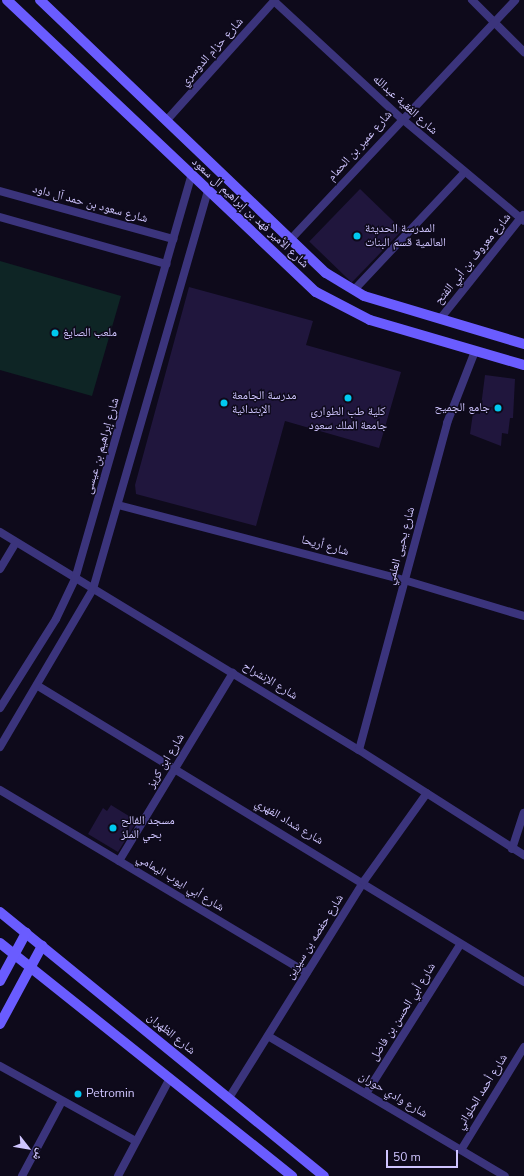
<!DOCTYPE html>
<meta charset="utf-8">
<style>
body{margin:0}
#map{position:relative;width:524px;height:1176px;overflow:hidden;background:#0e0a1b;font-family:"Nunito Sans","Noto Naskh Arabic",sans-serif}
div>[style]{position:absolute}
.green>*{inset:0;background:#0e2525}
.building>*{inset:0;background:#20163d;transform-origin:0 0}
.street>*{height:8px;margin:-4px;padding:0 4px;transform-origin:4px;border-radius:4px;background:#3b347c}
.secondary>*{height:10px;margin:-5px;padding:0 5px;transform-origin:5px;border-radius:5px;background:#6a5cff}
.dots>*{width:11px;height:11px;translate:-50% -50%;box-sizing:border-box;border:2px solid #0e0a1b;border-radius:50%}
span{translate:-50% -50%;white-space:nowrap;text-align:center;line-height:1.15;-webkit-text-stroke:3px #0e0a1b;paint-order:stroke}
.street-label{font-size:12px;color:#cfc5ff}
.poi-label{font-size:12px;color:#cfc5ff}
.left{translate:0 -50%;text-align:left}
.right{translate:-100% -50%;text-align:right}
.north{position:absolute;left:8px;top:1128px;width:40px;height:40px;-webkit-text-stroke:3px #0e0a1b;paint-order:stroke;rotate:121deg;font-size:11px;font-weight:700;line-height:16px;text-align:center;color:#cfc5ff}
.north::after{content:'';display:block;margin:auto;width:14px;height:18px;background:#cfc5ff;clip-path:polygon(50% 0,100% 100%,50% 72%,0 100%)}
.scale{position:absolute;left:386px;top:1150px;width:72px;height:18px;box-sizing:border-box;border:2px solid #cfc5ff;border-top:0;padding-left:5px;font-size:12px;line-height:14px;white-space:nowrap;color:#cfc5ff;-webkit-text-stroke:3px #0e0a1b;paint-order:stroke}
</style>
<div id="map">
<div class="green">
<div style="clip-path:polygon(0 261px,121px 296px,92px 396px,0 370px)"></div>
</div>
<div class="building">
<div style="left:360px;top:189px;width:59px;height:73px;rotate:44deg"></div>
<div style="clip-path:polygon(189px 287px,313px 321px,306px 345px,401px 372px,379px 448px,285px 421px,256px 526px,136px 494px,135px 485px)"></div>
<div style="clip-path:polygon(485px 375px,515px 379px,513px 418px,510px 418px,508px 434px,502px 433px,501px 446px,470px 434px,473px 413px,480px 414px)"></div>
<div style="clip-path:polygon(111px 805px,137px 821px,118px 852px,88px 834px,103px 808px,107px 811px)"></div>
</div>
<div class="street">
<div style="left:472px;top:0;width:74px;rotate:45deg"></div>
<div style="left:274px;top:1px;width:173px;rotate:42.7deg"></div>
<div style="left:401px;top:118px;width:160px;rotate:39.9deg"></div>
<div style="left:166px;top:121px;width:163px;rotate:-48deg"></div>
<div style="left:0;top:191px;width:180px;rotate:15.5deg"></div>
<div style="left:0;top:217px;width:173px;rotate:15.8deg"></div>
<div style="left:290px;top:240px;width:329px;rotate:-46.8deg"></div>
<div style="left:354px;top:290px;width:161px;rotate:-46.8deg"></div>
<div style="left:440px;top:319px;width:133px;rotate:-51.4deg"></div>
<div style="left:118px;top:505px;width:296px;rotate:14.7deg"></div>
<div style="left:404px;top:580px;width:125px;rotate:16.7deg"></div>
<div style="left:0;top:532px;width:420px;rotate:31.3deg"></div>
<div style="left:359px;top:750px;width:196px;rotate:32.5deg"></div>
<div style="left:0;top:569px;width:31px;rotate:-59deg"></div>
<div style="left:38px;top:686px;width:569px;rotate:31.34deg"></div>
<div style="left:0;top:708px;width:105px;rotate:-57.8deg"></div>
<div style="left:56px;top:619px;width:44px;rotate:-64.6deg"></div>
<div style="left:75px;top:579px;width:419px;rotate:-73.9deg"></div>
<div style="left:0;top:747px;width:183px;rotate:-59.5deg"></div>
<div style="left:93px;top:589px;width:414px;rotate:-73.9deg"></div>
<div style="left:359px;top:750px;width:339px;rotate:-74.9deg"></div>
<div style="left:447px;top:423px;width:77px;rotate:-68.7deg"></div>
<div style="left:0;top:790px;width:357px;rotate:30.8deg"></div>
<div style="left:512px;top:849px;width:38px;rotate:-72deg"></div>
<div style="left:119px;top:861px;width:220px;rotate:-58.8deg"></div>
<div style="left:268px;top:1036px;width:275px;rotate:30.6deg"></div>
<div style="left:0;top:1066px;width:155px;rotate:28.9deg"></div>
<div style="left:367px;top:1092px;width:174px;rotate:-57.7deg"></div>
<div style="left:229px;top:1098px;width:256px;rotate:-58.1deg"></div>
<div style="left:364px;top:881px;width:108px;rotate:-54.4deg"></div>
<div style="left:461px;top:1150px;width:121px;rotate:-58.5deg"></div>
<div style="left:22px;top:1176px;width:85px;rotate:-61.9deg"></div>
<div style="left:118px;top:1176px;width:111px;rotate:-62deg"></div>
</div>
<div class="secondary">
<div style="left:7px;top:0;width:425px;rotate:43.4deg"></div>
<div style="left:316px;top:292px;width:61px;rotate:27.4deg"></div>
<div style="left:370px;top:320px;width:160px;rotate:16.3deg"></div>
<div style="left:40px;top:0;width:395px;rotate:43.7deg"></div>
<div style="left:326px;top:273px;width:44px;rotate:31.2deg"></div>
<div style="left:364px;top:296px;width:167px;rotate:16.7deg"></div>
<div style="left:0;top:912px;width:418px;rotate:39.2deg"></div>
<div style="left:0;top:943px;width:374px;rotate:38.6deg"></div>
<div style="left:0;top:981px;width:55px;rotate:-61.6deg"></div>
<div style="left:0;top:1024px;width:89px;rotate:-61.7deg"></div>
</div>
<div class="dots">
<div style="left:357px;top:236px;background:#00c9f0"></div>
<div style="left:55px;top:333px;background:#00c9f0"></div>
<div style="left:348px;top:398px;background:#00c9f0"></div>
<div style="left:224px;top:403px;background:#00c9f0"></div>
<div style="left:498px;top:408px;background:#00c9f0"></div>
<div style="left:113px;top:828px;background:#00c9f0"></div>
<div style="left:78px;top:1094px;background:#00c9f0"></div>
</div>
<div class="street-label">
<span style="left:212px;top:52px;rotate:-48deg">شارع حزام الدوسري</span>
<span style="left:405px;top:105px;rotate:42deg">شارع الفقية عبدالله</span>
<span style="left:360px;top:146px;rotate:-48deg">شارع عمير بن الحمام</span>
<span style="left:90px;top:204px;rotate:15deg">شارع سعود بن حمد آل داود</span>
<span style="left:250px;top:213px;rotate:43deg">شارع الأمير فهد بن إبراهيم ال سعود</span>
<span style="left:473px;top:259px;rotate:-51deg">شارع معروف بن أبي الفتح</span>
<span style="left:102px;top:446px;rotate:-74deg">شارع إبراهيم بن عيسى</span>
<span style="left:325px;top:546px;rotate:15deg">شارع أريحا</span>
<span style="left:401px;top:546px;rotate:-75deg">شارع يحيى العلمي</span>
<span style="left:270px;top:681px;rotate:31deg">شارع الإنشراح</span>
<span style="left:166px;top:761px;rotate:-59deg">شارع ابن كريز</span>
<span style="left:289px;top:822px;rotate:31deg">شارع شداد الفهري</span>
<span style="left:180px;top:883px;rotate:31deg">شارع أبي ايوب اليمامي</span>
<span style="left:315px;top:937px;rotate:-58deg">شارع حفصه بن سيرين</span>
<span style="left:403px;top:1012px;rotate:-58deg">شارع أبي الحسن بن فاضل</span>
<span style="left:171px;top:1034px;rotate:39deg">شارع الظهران</span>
<span style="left:482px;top:1092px;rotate:-58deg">شارع أحمد الحلواني</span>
<span style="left:393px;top:1095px;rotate:31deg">شارع وادي حوران</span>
</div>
<div class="poi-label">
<span class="left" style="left:365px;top:236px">المدرسة الحديثة<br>العالمية قسم البنات</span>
<span class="left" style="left:63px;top:333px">ملعب الصايغ</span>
<span class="left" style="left:232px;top:403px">مدرسة الجامعة<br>الإبتدائية</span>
<span class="right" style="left:490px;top:408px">جامع الجميح</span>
<span style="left:348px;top:419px">كلية طب الطوارئ<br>جامعة الملك سعود</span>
<span class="left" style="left:121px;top:828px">مسجد الفالح<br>بحي الملز</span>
<span class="left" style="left:86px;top:1094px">Petromin</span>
</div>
<div class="north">ش</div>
<div class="scale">50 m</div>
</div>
